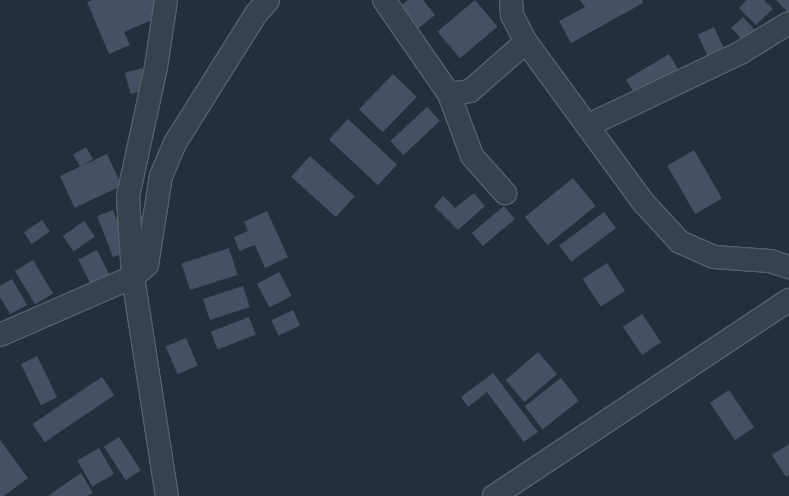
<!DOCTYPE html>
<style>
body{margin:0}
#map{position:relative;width:789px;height:496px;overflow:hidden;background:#242f3e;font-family:"Work Sans",sans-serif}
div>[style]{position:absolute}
.building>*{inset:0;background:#455162;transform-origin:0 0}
.roads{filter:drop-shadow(1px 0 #565f6c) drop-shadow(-1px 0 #565f6c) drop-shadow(0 1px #565f6c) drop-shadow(0 -1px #565f6c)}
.minor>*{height:22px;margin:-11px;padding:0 11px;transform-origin:11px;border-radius:11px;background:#38414e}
span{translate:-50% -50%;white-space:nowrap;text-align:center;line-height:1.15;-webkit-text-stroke:3px #1d2633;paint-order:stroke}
</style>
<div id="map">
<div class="building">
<div style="clip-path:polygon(92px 0,155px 0,161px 16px,124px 32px,130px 45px,109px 54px,87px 2px)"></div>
<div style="clip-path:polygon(408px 0,423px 0,435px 15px,415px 31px,397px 9px)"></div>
<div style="left:475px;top:0;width:35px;height:49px;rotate:50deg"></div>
<div style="clip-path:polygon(580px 0,642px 0,643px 3px,571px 43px,559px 21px,585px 7px)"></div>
<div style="clip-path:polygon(747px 0,764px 0,773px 9px,756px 25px,739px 8px)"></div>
<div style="clip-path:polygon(776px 0,789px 0,789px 14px)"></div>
<div style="left:743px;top:17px;width:24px;height:16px;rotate:48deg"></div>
<div style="left:714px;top:27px;width:29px;height:18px;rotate:65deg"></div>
<div style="left:669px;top:54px;width:21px;height:50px;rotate:59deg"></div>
<div style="left:142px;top:68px;width:22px;height:18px;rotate:74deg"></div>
<div style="left:393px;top:74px;width:33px;height:49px;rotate:44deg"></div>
<div style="left:427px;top:107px;width:19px;height:50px;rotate:47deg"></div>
<div style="left:348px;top:119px;width:67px;height:28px;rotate:43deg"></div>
<div style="left:86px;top:147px;width:14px;height:15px;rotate:60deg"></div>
<div style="left:694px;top:150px;width:56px;height:31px;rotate:60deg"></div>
<div style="left:107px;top:154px;width:35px;height:52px;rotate:65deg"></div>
<div style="left:310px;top:156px;width:60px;height:28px;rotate:42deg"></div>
<div style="left:573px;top:178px;width:36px;height:62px;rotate:51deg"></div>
<div style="clip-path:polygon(474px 193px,485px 206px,458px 230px,434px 206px,443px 196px,455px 208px)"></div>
<div style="left:504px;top:206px;width:17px;height:42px;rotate:50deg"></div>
<div style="left:113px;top:210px;width:44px;height:17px;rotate:69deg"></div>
<div style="clip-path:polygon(267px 211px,288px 257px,265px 268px,255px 245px,239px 251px,234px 237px,248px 231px,244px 222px)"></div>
<div style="left:604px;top:212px;width:20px;height:56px;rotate:53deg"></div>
<div style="left:42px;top:220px;width:14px;height:22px;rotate:56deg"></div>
<div style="left:84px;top:221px;width:19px;height:26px;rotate:55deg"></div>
<div style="left:229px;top:248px;width:28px;height:50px;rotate:72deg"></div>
<div style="left:97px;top:250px;width:35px;height:21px;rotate:63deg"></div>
<div style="left:33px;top:260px;width:39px;height:21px;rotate:59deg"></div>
<div style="left:607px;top:263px;width:33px;height:29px;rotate:57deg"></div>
<div style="left:279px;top:272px;width:27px;height:25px;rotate:62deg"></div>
<div style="clip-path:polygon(12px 279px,27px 305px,10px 314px,0 297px,0 286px)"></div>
<div style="left:243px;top:286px;width:22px;height:42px;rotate:72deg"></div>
<div style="left:293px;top:310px;width:17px;height:24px;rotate:65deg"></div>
<div style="left:642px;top:314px;width:34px;height:23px;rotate:56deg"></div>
<div style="left:249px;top:317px;width:19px;height:41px;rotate:69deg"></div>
<div style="left:186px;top:338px;width:30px;height:22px;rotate:67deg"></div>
<div style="left:538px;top:352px;width:29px;height:43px;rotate:49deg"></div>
<div style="left:37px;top:356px;width:46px;height:18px;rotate:64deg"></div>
<div style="clip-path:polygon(493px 373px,538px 432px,524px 442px,487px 392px,468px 407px,461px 397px)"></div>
<div style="left:102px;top:377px;width:22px;height:84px;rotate:56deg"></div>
<div style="left:561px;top:378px;width:29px;height:46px;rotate:52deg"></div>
<div style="left:729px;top:390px;width:45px;height:23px;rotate:56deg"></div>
<div style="left:119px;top:437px;width:40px;height:18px;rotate:57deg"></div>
<div style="clip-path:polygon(0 440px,28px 478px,4px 496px,0 496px)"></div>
<div style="clip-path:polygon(789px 444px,789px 475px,786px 477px,772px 455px)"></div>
<div style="left:99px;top:448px;width:30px;height:25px;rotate:60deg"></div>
<div style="clip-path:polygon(81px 473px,93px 493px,87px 496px,48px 496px)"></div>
</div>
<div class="roads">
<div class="minor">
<div style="left:166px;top:0;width:68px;rotate:98.5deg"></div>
<div style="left:156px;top:67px;width:133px;rotate:102.2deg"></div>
<div style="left:128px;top:197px;width:80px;rotate:86.4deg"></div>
<div style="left:133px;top:277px;width:222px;rotate:81.2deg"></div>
<div style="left:384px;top:0;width:114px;rotate:55.3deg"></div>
<div style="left:449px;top:94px;width:66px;rotate:69.6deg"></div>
<div style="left:472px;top:156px;width:50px;rotate:48.3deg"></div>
<div style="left:511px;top:0;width:15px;rotate:86deg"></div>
<div style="left:512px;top:15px;width:30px;rotate:63deg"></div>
<div style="left:526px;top:42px;width:200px;rotate:53.8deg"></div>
<div style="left:644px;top:203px;width:53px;rotate:47.3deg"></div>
<div style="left:680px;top:242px;width:37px;rotate:24deg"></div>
<div style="left:714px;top:257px;width:56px;rotate:4.1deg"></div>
<div style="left:770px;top:261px;width:20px;rotate:18deg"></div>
<div style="left:449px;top:94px;width:21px;rotate:-8deg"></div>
<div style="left:470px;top:91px;width:74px;rotate:-41.2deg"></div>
<div style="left:589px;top:125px;width:167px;rotate:-25.5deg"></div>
<div style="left:740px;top:53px;width:57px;rotate:-31.5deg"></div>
<div style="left:0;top:335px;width:145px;rotate:-23.6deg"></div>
<div style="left:133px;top:277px;width:18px;rotate:-41deg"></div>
<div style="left:147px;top:265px;width:90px;rotate:-81.1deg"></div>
<div style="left:161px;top:176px;width:36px;rotate:-67deg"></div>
<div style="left:175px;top:143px;width:152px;rotate:-57.9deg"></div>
<div style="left:256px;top:14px;width:18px;rotate:-49deg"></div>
<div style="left:494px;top:496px;width:354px;rotate:-33.6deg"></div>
</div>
</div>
</div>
